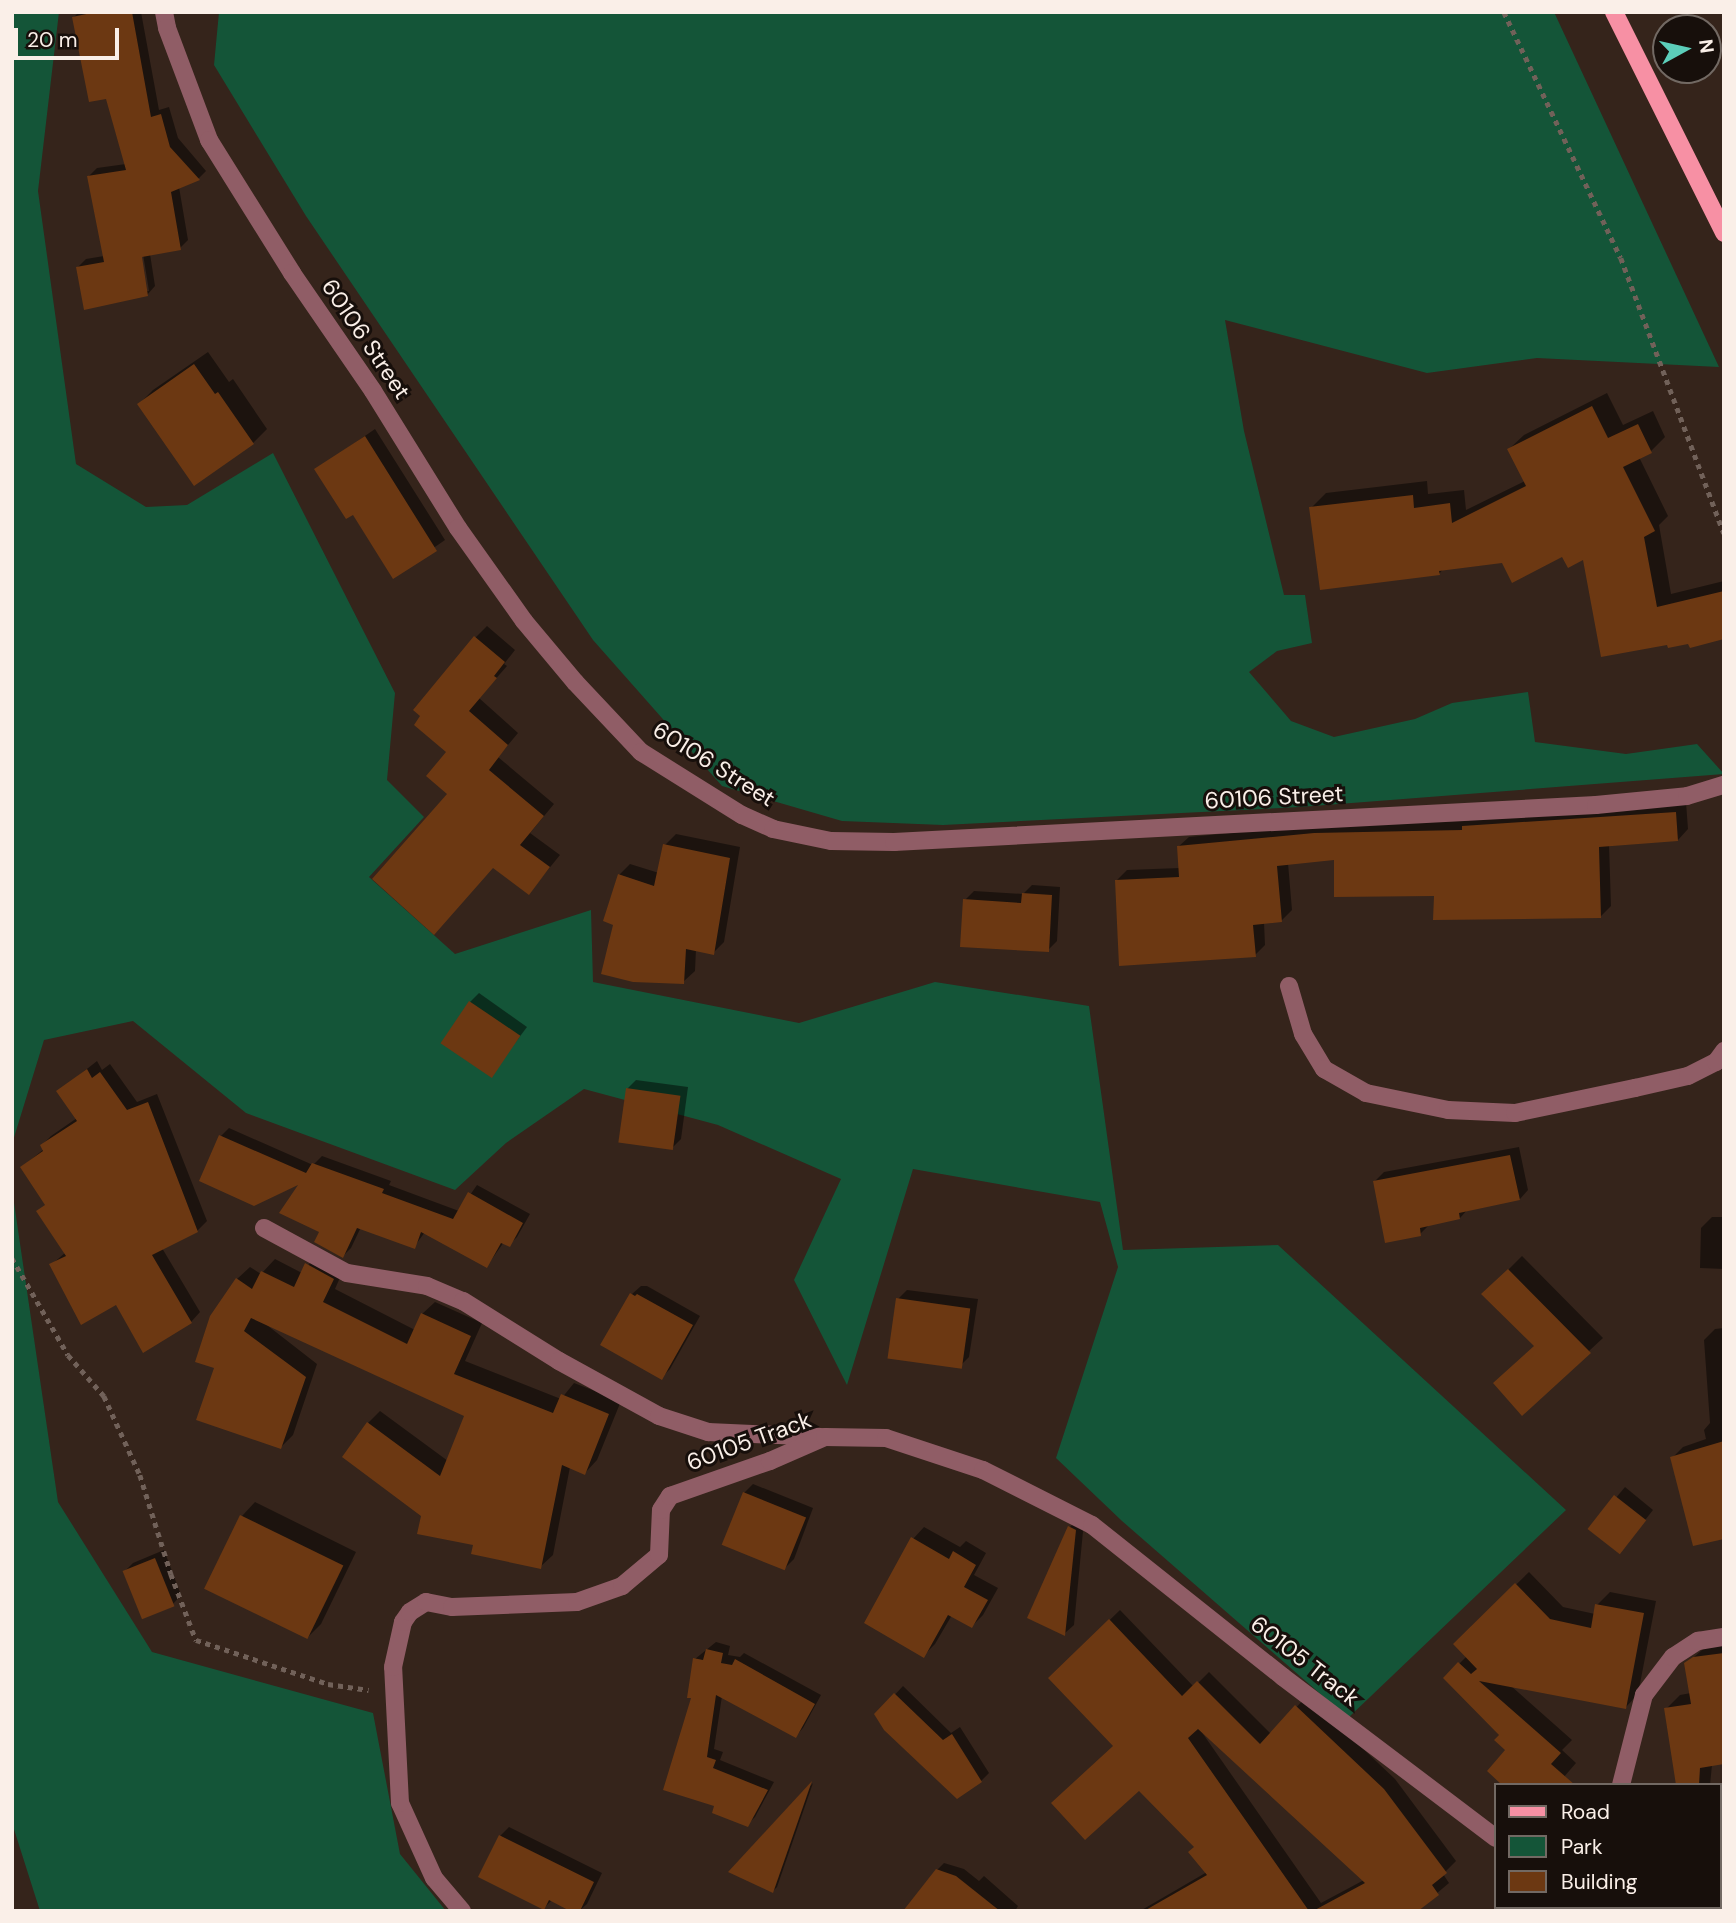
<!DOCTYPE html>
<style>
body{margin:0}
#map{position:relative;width:1736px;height:1923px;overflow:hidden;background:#35241b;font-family:"DM Sans",sans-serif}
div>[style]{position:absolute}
.green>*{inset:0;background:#145538}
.shadow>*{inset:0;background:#0007}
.building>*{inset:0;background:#6c3812;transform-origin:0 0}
.path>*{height:4.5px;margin-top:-2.25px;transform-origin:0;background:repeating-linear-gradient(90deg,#716159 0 5px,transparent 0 10px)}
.minor>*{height:18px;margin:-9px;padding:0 9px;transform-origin:9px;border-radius:9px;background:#905d66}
.major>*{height:18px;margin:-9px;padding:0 9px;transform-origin:9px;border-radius:9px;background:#f790a4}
span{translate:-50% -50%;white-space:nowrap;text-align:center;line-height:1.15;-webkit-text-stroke:6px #170f0b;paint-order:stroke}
.street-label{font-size:23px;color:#faefe8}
.frame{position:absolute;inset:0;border:14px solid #faefe8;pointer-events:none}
.legend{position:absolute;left:1494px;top:1783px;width:228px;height:126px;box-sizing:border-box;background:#170f0b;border:2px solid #726963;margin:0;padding:9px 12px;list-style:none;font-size:21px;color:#faefe8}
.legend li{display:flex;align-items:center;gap:14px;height:35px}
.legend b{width:35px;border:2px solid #726963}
.north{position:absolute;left:1652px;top:14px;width:70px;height:70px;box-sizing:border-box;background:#170f0b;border:2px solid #726963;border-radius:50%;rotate:82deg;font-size:19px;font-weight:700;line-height:28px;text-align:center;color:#faefe8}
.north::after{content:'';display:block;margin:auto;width:24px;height:32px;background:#5cceba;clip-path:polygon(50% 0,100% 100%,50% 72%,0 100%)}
.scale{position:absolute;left:14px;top:28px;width:105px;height:32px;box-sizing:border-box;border:4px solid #faefe8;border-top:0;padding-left:9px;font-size:21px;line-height:24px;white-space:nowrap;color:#faefe8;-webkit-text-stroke:5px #170f0b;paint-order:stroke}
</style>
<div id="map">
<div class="green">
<div style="clip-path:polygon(12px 12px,59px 12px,38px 191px,76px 464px,146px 507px,187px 505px,273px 453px,395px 693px,387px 780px,424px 817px,369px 877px,455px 954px,591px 910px,593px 982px,799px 1023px,935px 982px,1089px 1006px,1123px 1250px,1278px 1245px,1566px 1510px,1348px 1718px,1122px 1521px,1056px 1458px,1118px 1267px,1100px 1202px,913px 1169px,847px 1385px,794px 1280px,841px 1179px,718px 1125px,584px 1089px,506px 1143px,455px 1190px,246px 1113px,133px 1021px,44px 1040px,12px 1144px)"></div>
<div style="clip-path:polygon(219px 12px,1554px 12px,1719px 367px,1537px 358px,1427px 373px,1225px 320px,1244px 431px,1284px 595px,1305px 595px,1312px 643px,1277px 651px,1249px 672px,1291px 721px,1334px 737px,1415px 719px,1452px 703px,1528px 692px,1535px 742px,1626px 754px,1697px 744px,1724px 774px,1300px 807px,943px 825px,842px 821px,722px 786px,593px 640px,306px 216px,214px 65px)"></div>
<div style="clip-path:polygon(12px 1189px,58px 1502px,152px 1652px,373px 1713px,400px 1854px,446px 1911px,40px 1911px,12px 1823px)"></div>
</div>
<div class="shadow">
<div style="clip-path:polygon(evenodd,79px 12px,141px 12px,159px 110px,169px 107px,178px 138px,206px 171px,199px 178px,179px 187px,188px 240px,180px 248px,150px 254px,155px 286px,147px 295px,78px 267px,86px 259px,104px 256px,89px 176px,97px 168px,126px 164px,107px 97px,74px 17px,79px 12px,142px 248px,149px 291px,146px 291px,139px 249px,142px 248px)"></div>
<div style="clip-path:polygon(208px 352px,229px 382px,233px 379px,267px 429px,253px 443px,139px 404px,153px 390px)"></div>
<div style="clip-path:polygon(1607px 393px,1623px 425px,1653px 411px,1665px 437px,1651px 451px,1639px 457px,1668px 516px,1659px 525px,1671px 594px,1724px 581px,1724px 638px,1690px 641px,1584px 557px,1563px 555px,1444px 568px,1439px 574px,1311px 508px,1326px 493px,1427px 481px,1428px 494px,1464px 490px,1466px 510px,1525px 481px,1509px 449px,1524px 435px)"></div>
<div style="clip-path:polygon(375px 429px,445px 540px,393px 576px,354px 512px,317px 469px)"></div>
<div style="clip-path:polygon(487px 626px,515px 650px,504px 664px,507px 666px,479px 698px,518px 733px,498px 757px,554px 804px,530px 833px,560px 855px,529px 893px,449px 794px,449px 751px,475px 638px)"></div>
<div style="clip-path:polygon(1686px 802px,1688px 829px,1678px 840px,1609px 844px,1611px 906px,1601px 916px,1435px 894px,1335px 859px,1288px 863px,1292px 910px,1282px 920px,1264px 922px,1265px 945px,1255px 955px,1117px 880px,1127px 870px,1180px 868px,1178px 847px,1189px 837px,1325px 824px,1469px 821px,1474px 816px)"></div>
<div style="clip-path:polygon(676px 834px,740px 847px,724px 942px,713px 953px,696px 949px,695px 971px,683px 982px,615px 923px,619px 875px,630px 864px,659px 873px,665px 845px)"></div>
<div style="clip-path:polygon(1032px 885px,1060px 887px,1057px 941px,1048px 950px,965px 900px,974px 891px,1023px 894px)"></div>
<div style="clip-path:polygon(479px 993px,527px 1027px,490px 1076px,470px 1002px)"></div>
<div style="clip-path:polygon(97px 1061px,102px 1070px,110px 1064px,137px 1102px,157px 1094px,207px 1221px,197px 1231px,162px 1248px,200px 1312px,191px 1322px,116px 1303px,51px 1265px,66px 1252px,46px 1204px,22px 1167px,44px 1149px,42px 1145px,51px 1136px,77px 1118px,59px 1091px)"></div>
<div style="clip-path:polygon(636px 1080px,688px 1087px,681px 1139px,672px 1148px,627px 1089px)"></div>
<div style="clip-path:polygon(229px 1128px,313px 1165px,322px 1156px,391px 1181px,389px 1185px,459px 1211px,477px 1185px,530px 1214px,517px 1237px,509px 1245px,504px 1242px,487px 1266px,425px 1232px,414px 1247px,361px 1227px,351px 1248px,343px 1256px,322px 1231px,303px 1181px,221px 1136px)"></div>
<div style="clip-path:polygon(1519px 1147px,1528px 1190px,1520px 1199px,1468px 1209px,1460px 1218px,1429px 1225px,1420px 1234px,1375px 1181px,1384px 1172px)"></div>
<div style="clip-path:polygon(1712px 1217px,1724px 1217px,1724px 1269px,1700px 1268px,1701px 1228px)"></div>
<div style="clip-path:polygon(319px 1252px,345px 1266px,335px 1289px,415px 1330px,422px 1314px,435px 1302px,482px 1323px,465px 1361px,561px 1399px,574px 1383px,621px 1401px,597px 1460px,585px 1473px,570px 1467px,553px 1555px,540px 1567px,475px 1543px,423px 1515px,368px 1423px,380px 1411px,448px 1461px,466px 1415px,263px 1322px,317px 1364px,293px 1435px,281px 1447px,216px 1367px,237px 1279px,250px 1267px,261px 1274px,275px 1259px,302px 1273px)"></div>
<div style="clip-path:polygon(1522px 1256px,1603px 1338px,1522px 1413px,1536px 1345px,1484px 1294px)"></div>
<div style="clip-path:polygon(641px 1286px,647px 1286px,700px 1316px,670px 1369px,661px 1378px,632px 1294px)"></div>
<div style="clip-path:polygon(907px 1290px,978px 1299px,969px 1357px,960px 1366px,898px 1299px)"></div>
<div style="clip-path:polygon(1724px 1328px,1724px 1537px,1672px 1458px,1683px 1447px,1706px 1439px,1704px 1430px,1710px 1423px,1704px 1340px,1715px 1329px)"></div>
<div style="clip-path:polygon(753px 1484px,813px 1508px,794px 1559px,785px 1568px,744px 1493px)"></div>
<div style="clip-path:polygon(1625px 1487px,1653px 1510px,1627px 1543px,1590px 1529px)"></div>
<div style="clip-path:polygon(255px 1502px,356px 1552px,321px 1624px,307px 1638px,242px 1516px)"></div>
<div style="clip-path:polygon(1079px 1518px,1084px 1521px,1074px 1625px,1065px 1633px,1029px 1618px,1070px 1527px)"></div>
<div style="clip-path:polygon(924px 1527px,960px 1547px,966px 1541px,986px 1553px,974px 1575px,998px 1588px,983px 1615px,972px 1626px,952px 1615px,935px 1644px,924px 1655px,913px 1539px)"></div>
<div style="clip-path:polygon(164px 1550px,181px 1595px,173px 1604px,124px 1572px,133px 1563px)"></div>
<div style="clip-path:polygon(1529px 1572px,1563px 1607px,1595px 1614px,1597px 1605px,1610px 1592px,1656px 1601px,1638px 1694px,1626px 1707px,1510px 1685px,1572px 1740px,1562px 1750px,1576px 1763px,1557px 1785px,1508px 1750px,1501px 1735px,1445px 1678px,1467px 1656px,1455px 1644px)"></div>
<div style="clip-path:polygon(evenodd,1120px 1610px,1194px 1687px,1209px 1672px,1271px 1734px,1307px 1696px,1395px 1779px,1456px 1861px,1443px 1874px,1449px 1883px,1416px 1911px,1140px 1911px,1207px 1872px,1196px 1846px,1115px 1746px,1050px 1678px,1120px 1610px,1201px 1731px,1364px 1880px,1321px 1903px,1201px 1731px)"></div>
<div style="clip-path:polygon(716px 1642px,730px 1646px,728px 1655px,740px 1657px,744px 1653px,821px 1695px,803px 1728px,796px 1736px,722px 1696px,714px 1749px,723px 1752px,720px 1760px,774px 1782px,755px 1817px,747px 1825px,717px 1805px,694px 1697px,695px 1659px)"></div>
<div style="clip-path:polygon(1724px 1642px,1724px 1763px,1712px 1765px,1710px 1785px,1678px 1785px,1666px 1709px,1680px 1695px,1691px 1693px,1686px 1664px,1709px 1644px)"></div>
<div style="clip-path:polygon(903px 1686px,951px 1733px,960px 1727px,989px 1773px,981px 1781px,876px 1715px)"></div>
<div style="clip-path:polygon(813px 1783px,777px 1887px,773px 1891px,731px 1871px)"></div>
<div style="clip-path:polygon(509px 1827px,602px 1873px,587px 1904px,579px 1911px,552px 1900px,544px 1908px,500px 1836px)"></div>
<div style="clip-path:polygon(944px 1863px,964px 1869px,979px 1881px,984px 1876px,1018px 1906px,1015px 1911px,916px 1911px,937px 1870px)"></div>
<div style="clip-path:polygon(1720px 1896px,1724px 1896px,1724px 1911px,1658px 1911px,1674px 1907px,1720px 1907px)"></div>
</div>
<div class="building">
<div style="clip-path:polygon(96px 12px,132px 12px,151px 117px,161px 114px,170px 147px,200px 180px,171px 192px,181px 250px,142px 257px,148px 296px,84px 310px,76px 267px,104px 262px,87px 176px,126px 170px,106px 99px,89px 102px,72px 17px)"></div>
<div style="clip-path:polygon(194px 364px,215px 394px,218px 392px,254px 444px,194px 486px,137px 404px)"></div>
<div style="clip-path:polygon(1592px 406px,1608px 438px,1638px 424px,1652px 453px,1623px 467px,1655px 531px,1644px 537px,1657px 607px,1724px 591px,1724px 639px,1690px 648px,1688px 644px,1668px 648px,1667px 645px,1601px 657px,1583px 560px,1568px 568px,1562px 557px,1512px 583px,1502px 563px,1439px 571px,1440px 575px,1320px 590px,1309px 507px,1413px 495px,1414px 508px,1450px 503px,1452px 523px,1526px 486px,1507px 449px)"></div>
<div style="clip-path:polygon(365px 436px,437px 551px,393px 579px,353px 515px,346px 519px,314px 469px)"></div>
<div style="clip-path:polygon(474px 636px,505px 662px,494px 676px,497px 678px,469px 711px,508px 745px,489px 770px,544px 816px,520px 845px,550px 867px,529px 895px,493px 868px,434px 935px,372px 879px,447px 794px,426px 776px,446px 752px,414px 725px,420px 716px,413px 710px)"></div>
<div style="clip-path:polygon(1676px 812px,1678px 841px,1599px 847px,1601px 918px,1433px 920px,1434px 896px,1334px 897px,1334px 860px,1277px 866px,1282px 922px,1253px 925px,1256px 957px,1119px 966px,1115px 880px,1179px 877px,1177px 846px,1314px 833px,1462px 830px,1462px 826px)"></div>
<div style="clip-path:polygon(663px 844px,730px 858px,714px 955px,686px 949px,684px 984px,633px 982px,601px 974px,613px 925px,603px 921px,618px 874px,654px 886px)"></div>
<div style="clip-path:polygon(1022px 893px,1052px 895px,1049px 952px,960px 947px,963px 899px,1021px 903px)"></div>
<div style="left:469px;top:1001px;width:62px;height:51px;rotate:34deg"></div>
<div style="clip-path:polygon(87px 1069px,92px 1078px,100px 1072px,127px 1110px,148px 1102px,198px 1232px,152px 1255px,192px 1323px,143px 1353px,116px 1305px,81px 1325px,49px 1264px,66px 1256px,36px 1211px,45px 1205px,20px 1167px,43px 1151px,40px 1145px,77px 1121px,56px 1091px)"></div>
<div style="left:626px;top:1088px;width:55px;height:55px;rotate:8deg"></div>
<div style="clip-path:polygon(219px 1135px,306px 1173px,312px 1163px,384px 1189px,382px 1193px,453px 1219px,468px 1192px,523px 1223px,510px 1247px,501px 1243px,487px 1268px,421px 1232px,415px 1249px,357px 1228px,343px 1258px,314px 1242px,319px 1232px,279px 1213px,298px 1185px,254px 1206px,199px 1181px)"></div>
<div style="clip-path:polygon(1510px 1155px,1520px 1200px,1459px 1213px,1460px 1219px,1420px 1228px,1421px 1236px,1385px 1243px,1373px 1181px)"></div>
<div style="clip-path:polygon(305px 1263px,334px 1279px,323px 1302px,407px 1344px,421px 1313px,471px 1336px,454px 1374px,553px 1413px,561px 1394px,609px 1414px,585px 1475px,562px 1465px,541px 1569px,471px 1554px,473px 1545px,417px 1534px,421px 1516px,342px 1457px,367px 1422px,440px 1476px,464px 1416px,251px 1318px,244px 1331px,306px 1377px,281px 1449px,196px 1420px,214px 1368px,195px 1362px,210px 1316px,236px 1278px,252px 1289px,261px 1271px,294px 1287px)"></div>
<div style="clip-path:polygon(1508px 1269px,1591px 1353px,1522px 1416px,1493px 1383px,1534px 1346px,1481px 1294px)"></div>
<div style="clip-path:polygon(630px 1293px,635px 1296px,637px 1294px,693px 1325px,662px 1380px,600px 1345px)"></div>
<div style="left:896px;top:1298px;width:75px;height:61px;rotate:8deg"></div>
<div style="clip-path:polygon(1724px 1441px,1724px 1539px,1693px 1546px,1670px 1457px)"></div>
<div style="left:743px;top:1492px;width:68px;height:57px;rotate:22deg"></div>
<div style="left:1614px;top:1495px;width:41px;height:43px;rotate:38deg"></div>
<div style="left:240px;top:1515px;width:115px;height:82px;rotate:26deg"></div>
<div style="clip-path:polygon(1068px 1526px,1076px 1530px,1065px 1636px,1027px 1618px)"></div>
<div style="clip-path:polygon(911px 1537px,949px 1559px,953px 1551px,976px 1565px,964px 1587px,988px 1600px,972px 1628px,948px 1615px,924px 1658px,864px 1623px)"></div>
<div style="left:155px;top:1558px;width:52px;height:35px;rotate:68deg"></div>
<div style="clip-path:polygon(1515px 1583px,1550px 1619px,1591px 1628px,1595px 1604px,1644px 1613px,1626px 1709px,1479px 1681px,1561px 1753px,1551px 1764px,1575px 1785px,1502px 1785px,1487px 1771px,1505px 1750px,1494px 1740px,1499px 1735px,1443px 1678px,1458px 1662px,1471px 1674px,1477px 1669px,1453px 1644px)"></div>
<div style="clip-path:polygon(1109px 1619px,1182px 1696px,1197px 1681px,1260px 1744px,1295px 1705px,1384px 1789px,1447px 1873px,1432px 1885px,1439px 1895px,1418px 1911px,1313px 1911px,1365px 1883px,1198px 1729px,1188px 1738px,1309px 1911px,1144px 1911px,1207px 1875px,1188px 1852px,1194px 1847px,1139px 1791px,1085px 1840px,1051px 1803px,1113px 1746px,1048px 1678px)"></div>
<div style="clip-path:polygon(706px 1649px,723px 1653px,721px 1663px,732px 1665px,735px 1659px,815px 1704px,796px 1738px,716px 1695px,707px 1757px,716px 1760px,713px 1768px,768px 1790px,748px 1827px,712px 1813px,714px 1806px,663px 1790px,691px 1698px,687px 1698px,693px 1658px,703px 1660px)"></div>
<div style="clip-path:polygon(1724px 1653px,1724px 1764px,1700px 1768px,1699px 1785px,1676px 1785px,1664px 1708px,1691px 1704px,1684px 1663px,1693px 1657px)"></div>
<div style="clip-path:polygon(894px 1693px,943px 1740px,952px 1734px,982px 1782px,957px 1799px,884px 1730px,874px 1714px)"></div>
<div style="clip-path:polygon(812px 1781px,773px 1893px,728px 1872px)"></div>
<div style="clip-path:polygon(499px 1835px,594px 1882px,580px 1911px,570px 1911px,549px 1900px,544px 1910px,478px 1877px)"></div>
<div style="clip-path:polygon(936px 1869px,956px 1876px,1000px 1911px,903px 1911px)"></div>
</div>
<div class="path">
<div style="left:1504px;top:12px;width:272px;rotate:64.6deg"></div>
<div style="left:1621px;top:258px;width:294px;rotate:69.5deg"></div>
<div style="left:12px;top:1258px;width:112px;rotate:60deg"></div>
<div style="left:68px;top:1355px;width:55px;rotate:48.7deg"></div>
<div style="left:104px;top:1396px;width:87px;rotate:65.5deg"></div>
<div style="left:140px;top:1475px;width:104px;rotate:72.6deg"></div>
<div style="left:171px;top:1574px;width:71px;rotate:69.3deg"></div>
<div style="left:196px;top:1640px;width:139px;rotate:18.4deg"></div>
<div style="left:328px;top:1684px;width:41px;rotate:8.3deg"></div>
</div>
<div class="minor">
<div style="left:164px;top:12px;width:16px;rotate:79deg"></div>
<div style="left:167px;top:28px;width:120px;rotate:69.4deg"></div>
<div style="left:209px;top:140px;width:157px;rotate:58deg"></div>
<div style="left:292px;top:273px;width:143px;rotate:55.5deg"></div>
<div style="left:373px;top:391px;width:161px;rotate:58.2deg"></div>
<div style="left:458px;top:528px;width:114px;rotate:54.6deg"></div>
<div style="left:524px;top:621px;width:80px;rotate:50.1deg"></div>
<div style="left:575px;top:682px;width:96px;rotate:46.7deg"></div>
<div style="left:641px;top:752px;width:119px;rotate:32deg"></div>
<div style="left:742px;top:815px;width:34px;rotate:24deg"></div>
<div style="left:773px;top:829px;width:59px;rotate:11.7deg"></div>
<div style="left:831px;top:841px;width:63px;rotate:0.9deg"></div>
<div style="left:894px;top:842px;width:703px;rotate:-3.02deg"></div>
<div style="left:1596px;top:805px;width:91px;rotate:-5.6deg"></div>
<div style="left:1687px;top:796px;width:39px;rotate:-17deg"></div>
<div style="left:1289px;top:986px;width:50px;rotate:73.7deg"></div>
<div style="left:1303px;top:1034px;width:41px;rotate:59deg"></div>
<div style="left:1324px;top:1069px;width:48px;rotate:29.7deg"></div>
<div style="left:1366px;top:1093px;width:84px;rotate:11.7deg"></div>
<div style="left:1448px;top:1110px;width:67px;rotate:2.6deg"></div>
<div style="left:1515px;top:1113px;width:123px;rotate:-11.8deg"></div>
<div style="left:1635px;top:1088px;width:54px;rotate:-12.8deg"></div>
<div style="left:1688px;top:1076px;width:31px;rotate:-27deg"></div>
<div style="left:1716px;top:1062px;width:14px;rotate:-54deg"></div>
<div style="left:264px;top:1228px;width:94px;rotate:28.5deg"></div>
<div style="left:347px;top:1273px;width:81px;rotate:9.2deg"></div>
<div style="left:427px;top:1286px;width:39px;rotate:23deg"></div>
<div style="left:463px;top:1301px;width:113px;rotate:32deg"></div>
<div style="left:559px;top:1361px;width:114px;rotate:28.8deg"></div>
<div style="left:659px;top:1416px;width:52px;rotate:18.1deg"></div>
<div style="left:708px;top:1432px;width:113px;rotate:2.5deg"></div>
<div style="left:1621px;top:1785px;width:93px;rotate:-75.7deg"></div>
<div style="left:1644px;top:1695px;width:48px;rotate:-52.7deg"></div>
<div style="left:1673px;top:1657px;width:30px;rotate:-33deg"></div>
<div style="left:1698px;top:1641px;width:26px;rotate:-9deg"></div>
<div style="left:462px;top:1911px;width:43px;rotate:-130.3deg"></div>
<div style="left:434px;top:1878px;width:82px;rotate:-114.4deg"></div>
<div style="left:400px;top:1803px;width:136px;rotate:-92.9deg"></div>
<div style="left:393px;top:1667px;width:46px;rotate:-77.5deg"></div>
<div style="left:403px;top:1622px;width:12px;rotate:-55deg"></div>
<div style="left:410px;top:1612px;width:19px;rotate:-32deg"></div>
<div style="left:426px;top:1602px;width:26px;rotate:11deg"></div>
<div style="left:452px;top:1607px;width:125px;rotate:-2.3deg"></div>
<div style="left:577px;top:1602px;width:48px;rotate:-19.6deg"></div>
<div style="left:622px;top:1586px;width:48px;rotate:-40deg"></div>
<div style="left:659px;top:1555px;width:45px;rotate:-87.5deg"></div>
<div style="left:661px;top:1510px;width:17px;rotate:-57deg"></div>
<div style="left:670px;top:1496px;width:106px;rotate:-19.3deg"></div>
<div style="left:770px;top:1461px;width:60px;rotate:-23.6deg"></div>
<div style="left:825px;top:1437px;width:61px;rotate:0.9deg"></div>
<div style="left:886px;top:1438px;width:102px;rotate:18.3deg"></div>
<div style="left:983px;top:1470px;width:122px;rotate:26.8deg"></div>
<div style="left:1092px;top:1525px;width:244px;rotate:38.5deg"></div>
<div style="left:1283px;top:1677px;width:267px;rotate:37.1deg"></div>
</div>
<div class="major">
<div style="left:1614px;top:12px;width:247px;rotate:63.5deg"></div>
</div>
<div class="street-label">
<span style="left:366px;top:339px;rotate:56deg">60106 Street</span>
<span style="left:714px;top:764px;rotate:32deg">60106 Street</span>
<span style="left:1274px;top:797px;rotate:-3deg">60106 Street</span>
<span style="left:749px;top:1441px;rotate:-20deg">60105 Track</span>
<span style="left:1305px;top:1661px;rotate:38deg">60105 Track</span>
</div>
<div class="frame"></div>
<ul class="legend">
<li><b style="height:9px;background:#f790a4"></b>Road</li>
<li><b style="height:19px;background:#145538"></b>Park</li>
<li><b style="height:19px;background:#6c3812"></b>Building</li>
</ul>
<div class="north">N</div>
<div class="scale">20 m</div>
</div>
